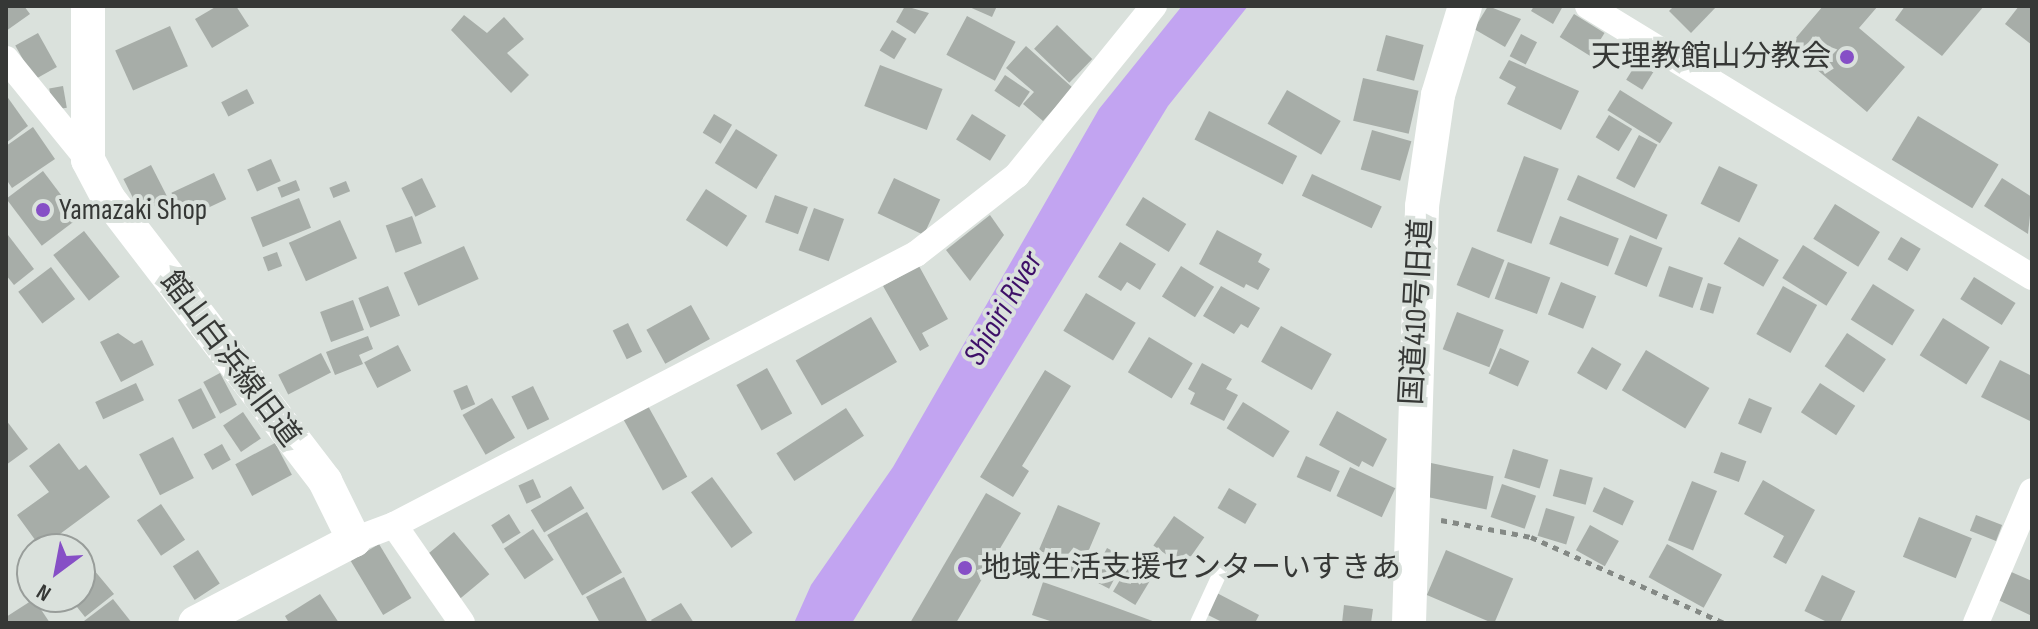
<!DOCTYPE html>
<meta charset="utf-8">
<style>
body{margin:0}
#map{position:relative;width:2038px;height:629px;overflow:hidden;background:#dae1dc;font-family:"Sofia Sans Condensed","Noto Sans JP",sans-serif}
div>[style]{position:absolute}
.water>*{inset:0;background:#c2a4f1}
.building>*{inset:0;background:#a7ada8;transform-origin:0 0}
.path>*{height:5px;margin-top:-2.5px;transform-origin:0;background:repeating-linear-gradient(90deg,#848985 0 6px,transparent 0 12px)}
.service>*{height:14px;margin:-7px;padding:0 7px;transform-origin:7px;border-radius:7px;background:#fff}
.minor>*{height:26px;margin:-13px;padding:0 13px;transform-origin:13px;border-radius:13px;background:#fff}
.tertiary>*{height:34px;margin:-17px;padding:0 17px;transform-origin:17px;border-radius:17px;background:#fff}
.dots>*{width:22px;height:22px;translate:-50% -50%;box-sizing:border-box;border:4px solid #dae1dc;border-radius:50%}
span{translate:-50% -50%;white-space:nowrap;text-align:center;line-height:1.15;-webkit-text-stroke:8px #dae1dc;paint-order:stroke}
.poi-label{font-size:30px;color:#363836}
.right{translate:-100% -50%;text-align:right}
.left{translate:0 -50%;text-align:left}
.street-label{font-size:30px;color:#363836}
.water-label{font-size:32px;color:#3e0f68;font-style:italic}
.frame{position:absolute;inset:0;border:8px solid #363836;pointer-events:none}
.north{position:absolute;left:16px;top:533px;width:80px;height:80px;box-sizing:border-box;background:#dae1dc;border:2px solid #989d9a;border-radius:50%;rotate:212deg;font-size:22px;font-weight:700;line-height:32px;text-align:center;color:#363836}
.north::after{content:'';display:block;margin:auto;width:28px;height:36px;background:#864fc6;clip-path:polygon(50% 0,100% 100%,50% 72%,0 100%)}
</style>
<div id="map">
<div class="water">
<div style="clip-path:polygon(1182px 6px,1248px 6px,1168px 106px,852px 623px,794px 623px,811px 585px,893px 467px,1099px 109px)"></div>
</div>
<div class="building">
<div style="clip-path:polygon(6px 6px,24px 6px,30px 14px,6px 31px)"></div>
<div style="clip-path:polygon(217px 6px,236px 6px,249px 26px,212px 48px,195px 19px)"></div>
<div style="clip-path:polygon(905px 6px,929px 13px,915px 34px,896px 22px)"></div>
<div style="clip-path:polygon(967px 6px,997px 6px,992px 17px)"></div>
<div style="clip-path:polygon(1488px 6px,1521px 19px,1505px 47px,1474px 29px)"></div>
<div style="clip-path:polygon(1534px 6px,1563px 6px,1553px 24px,1531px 11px)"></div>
<div style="clip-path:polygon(1674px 6px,1717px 6px,1691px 33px,1669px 11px)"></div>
<div style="clip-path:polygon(1823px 6px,1878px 6px,1859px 28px,1905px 67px,1867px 112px,1789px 46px)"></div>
<div style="clip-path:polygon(1905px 6px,1984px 6px,1942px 56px,1895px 20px)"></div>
<div style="clip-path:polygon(2019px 6px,2032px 6px,2032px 45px,2005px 24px)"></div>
<div style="left:1574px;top:14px;width:36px;height:27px;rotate:32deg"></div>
<div style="clip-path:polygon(464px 15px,487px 33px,504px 17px,524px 39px,507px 53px,529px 75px,511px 93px,451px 30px)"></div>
<div style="left:967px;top:16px;width:55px;height:44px;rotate:28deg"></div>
<div style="left:1057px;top:25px;width:49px;height:33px;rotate:44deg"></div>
<div style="left:170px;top:26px;width:44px;height:60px;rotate:66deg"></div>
<div style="left:892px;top:30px;width:17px;height:24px;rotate:31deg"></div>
<div style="left:38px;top:33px;width:39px;height:26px;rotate:61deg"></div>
<div style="left:1521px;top:34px;width:18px;height:25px;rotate:27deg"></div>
<div style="left:1386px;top:35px;width:39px;height:37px;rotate:15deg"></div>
<div style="clip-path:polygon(1026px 46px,1073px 88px,1043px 121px,1023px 104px,1034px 92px,1006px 68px)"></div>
<div style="left:1641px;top:56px;width:19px;height:28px;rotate:32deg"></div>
<div style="clip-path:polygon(1509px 60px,1579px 91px,1561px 130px,1507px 104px,1516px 87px,1499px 78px)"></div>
<div style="left:880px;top:65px;width:67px;height:44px;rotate:21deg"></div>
<div style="left:1005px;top:75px;width:30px;height:19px;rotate:34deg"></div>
<div style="left:1363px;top:78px;width:57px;height:44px;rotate:13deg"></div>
<div style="left:63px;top:86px;width:22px;height:14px;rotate:80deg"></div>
<div style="left:247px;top:89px;width:16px;height:29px;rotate:63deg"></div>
<div style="left:1287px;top:90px;width:62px;height:39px;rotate:30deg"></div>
<div style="left:1620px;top:90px;width:62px;height:24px;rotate:32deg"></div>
<div style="clip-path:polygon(6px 95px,28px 126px,6px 143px)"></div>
<div style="left:1209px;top:111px;width:99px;height:32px;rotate:27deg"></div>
<div style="left:714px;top:114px;width:21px;height:22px;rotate:31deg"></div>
<div style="left:972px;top:114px;width:40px;height:30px;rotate:32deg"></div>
<div style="left:1609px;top:115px;width:27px;height:26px;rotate:31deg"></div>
<div style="left:1918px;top:116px;width:94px;height:51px;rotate:31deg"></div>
<div style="clip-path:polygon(33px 127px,55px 159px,12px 188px,6px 179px,6px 146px)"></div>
<div style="left:736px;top:129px;width:49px;height:40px;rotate:32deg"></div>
<div style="left:1372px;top:130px;width:41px;height:41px;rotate:16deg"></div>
<div style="left:1639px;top:135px;width:21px;height:49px;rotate:28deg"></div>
<div style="left:1524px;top:156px;width:37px;height:80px;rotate:20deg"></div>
<div style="left:271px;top:159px;width:24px;height:26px;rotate:66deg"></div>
<div style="left:151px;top:165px;width:38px;height:31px;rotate:63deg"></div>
<div style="left:1719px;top:166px;width:43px;height:42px;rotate:26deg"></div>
<div style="left:43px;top:171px;width:59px;height:46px;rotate:53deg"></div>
<div style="left:214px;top:173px;width:29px;height:47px;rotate:65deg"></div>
<div style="left:1312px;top:174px;width:77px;height:24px;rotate:25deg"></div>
<div style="left:1578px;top:175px;width:98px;height:27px;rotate:24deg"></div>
<div style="left:422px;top:178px;width:32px;height:23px;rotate:64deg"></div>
<div style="left:894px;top:178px;width:51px;height:39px;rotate:25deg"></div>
<div style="clip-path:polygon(2002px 178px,2032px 197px,2028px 234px,1984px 206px)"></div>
<div style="left:296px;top:180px;width:11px;height:20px;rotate:68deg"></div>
<div style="left:346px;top:181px;width:11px;height:18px;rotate:68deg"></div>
<div style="left:706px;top:189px;width:49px;height:37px;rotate:33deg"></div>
<div style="left:775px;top:195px;width:35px;height:29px;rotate:20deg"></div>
<div style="left:1143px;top:197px;width:51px;height:33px;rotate:32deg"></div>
<div style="left:299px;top:198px;width:32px;height:52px;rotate:68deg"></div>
<div style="left:1835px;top:204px;width:53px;height:41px;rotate:32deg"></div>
<div style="left:814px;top:208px;width:32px;height:45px;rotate:20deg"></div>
<div style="clip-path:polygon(990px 215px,1004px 235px,970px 281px,946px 250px)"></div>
<div style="left:412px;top:216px;width:29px;height:28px;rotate:70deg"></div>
<div style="left:1560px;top:216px;width:63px;height:30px;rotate:21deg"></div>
<div style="left:340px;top:220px;width:42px;height:56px;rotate:66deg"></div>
<div style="clip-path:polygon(1217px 230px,1262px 254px,1258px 262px,1270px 269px,1258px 290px,1246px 284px,1244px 288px,1199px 264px)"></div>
<div style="left:84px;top:231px;width:58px;height:39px;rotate:52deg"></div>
<div style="clip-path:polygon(8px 235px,34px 269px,14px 285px,6px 275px)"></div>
<div style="left:1630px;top:235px;width:35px;height:42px;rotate:22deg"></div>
<div style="left:1739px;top:237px;width:46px;height:31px;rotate:30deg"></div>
<div style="left:1901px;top:237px;width:23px;height:26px;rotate:31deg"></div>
<div style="clip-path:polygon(1120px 242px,1156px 264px,1140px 290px,1127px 282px,1121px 291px,1098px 277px)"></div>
<div style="left:1803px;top:245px;width:52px;height:39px;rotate:32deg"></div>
<div style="left:464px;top:246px;width:36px;height:66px;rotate:66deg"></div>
<div style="left:1472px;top:247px;width:35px;height:41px;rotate:22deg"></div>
<div style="left:277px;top:252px;width:15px;height:15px;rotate:70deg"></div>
<div style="left:1508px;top:262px;width:45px;height:39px;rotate:20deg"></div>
<div style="clip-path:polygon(919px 266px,948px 319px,922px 333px,929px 346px,920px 351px,883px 286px)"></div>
<div style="left:1181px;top:266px;width:39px;height:36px;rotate:32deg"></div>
<div style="left:1669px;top:266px;width:36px;height:32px;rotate:19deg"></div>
<div style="left:51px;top:267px;width:40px;height:41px;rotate:53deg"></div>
<div style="left:1974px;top:277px;width:49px;height:26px;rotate:32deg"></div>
<div style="left:1561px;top:282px;width:38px;height:35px;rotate:22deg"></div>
<div style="left:1708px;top:283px;width:14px;height:28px;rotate:17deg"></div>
<div style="left:1873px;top:284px;width:49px;height:42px;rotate:32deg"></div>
<div style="left:388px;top:286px;width:32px;height:32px;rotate:68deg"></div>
<div style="clip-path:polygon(1221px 286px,1260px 308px,1248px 328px,1241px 324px,1234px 334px,1203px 316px)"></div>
<div style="left:1783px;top:286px;width:39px;height:55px;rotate:29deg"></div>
<div style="left:1086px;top:293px;width:58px;height:44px;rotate:31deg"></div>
<div style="left:353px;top:300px;width:32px;height:35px;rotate:70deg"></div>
<div style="left:691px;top:305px;width:39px;height:51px;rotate:61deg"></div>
<div style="left:1457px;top:312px;width:50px;height:40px;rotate:21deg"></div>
<div style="left:871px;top:317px;width:52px;height:87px;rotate:60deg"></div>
<div style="left:1943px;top:318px;width:55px;height:44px;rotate:32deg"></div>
<div style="left:628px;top:323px;width:32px;height:17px;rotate:64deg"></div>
<div style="left:1281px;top:326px;width:58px;height:41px;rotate:29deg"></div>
<div style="clip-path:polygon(118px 333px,134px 344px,142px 340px,154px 365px,121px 382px,100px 342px)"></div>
<div style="left:1847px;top:333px;width:47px;height:40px;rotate:34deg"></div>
<div style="clip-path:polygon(368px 336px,373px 349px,359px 355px,363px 364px,335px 375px,326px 352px)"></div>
<div style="left:1149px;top:337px;width:51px;height:41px;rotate:31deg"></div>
<div style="left:398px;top:345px;width:29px;height:38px;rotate:63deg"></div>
<div style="left:1592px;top:347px;width:34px;height:30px;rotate:30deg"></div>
<div style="left:1500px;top:348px;width:32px;height:28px;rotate:24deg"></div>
<div style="left:1646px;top:350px;width:74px;height:47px;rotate:31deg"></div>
<div style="left:321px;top:353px;width:22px;height:48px;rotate:63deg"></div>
<div style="clip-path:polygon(2000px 360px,2032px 376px,2030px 421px,1981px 397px)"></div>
<div style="clip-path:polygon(1202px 363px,1232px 379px,1226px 389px,1238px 395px,1224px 421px,1190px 404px,1195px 393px,1188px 389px)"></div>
<div style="left:767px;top:368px;width:52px;height:35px;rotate:61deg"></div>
<div style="clip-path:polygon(1045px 370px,1071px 386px,1022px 466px,1029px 471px,1013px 497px,980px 477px)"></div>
<div style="left:220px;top:373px;width:36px;height:19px;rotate:62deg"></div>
<div style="left:136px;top:383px;width:19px;height:45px;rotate:65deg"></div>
<div style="left:1820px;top:383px;width:42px;height:35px;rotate:33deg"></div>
<div style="left:467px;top:385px;width:21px;height:15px;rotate:67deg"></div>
<div style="left:533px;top:386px;width:37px;height:24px;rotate:64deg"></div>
<div style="left:201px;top:388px;width:33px;height:26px;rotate:63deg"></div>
<div style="left:492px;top:398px;width:46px;height:34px;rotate:60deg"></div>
<div style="left:1749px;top:398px;width:25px;height:28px;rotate:23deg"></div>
<div style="left:1243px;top:402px;width:55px;height:31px;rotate:32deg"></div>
<div style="left:648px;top:406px;width:81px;height:28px;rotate:61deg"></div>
<div style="left:846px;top:408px;width:33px;height:83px;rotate:57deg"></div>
<div style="clip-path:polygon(1337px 411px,1387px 439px,1373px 467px,1362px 461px,1359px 467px,1319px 445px)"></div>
<div style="left:243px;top:412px;width:32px;height:24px;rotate:56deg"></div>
<div style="clip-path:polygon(6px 420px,28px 449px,6px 465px)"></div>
<div style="left:173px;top:437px;width:46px;height:38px;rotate:63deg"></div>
<div style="clip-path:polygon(59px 443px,79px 470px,86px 465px,110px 497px,41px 548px,17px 515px,49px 492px,29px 466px)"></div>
<div style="left:275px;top:443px;width:36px;height:45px;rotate:62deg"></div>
<div style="left:222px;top:444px;width:18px;height:21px;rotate:61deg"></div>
<div style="left:1513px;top:449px;width:37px;height:30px;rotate:17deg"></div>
<div style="left:1721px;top:452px;width:27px;height:22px;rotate:20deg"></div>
<div style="left:1306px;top:456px;width:37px;height:23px;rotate:24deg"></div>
<div style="left:1431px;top:463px;width:64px;height:34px;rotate:12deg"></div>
<div style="left:1350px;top:467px;width:50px;height:32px;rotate:25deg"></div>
<div style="left:1560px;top:469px;width:34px;height:28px;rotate:15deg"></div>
<div style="left:712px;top:477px;width:69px;height:26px;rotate:54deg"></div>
<div style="left:533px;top:479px;width:20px;height:16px;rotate:66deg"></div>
<div style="clip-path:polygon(1763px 480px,1815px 510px,1786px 564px,1773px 557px,1784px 536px,1744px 514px)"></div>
<div style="left:1692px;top:481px;width:27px;height:64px;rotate:22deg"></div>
<div style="left:1502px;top:484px;width:36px;height:35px;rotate:19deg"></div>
<div style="left:571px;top:486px;width:26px;height:47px;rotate:59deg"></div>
<div style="left:1604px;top:487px;width:33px;height:27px;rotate:25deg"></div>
<div style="left:1229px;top:488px;width:32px;height:23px;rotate:30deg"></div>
<div style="clip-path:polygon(986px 493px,1021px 513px,956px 623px,910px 623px)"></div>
<div style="left:161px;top:504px;width:43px;height:29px;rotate:56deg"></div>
<div style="left:1058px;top:505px;width:46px;height:57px;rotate:23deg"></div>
<div style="left:1546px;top:508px;width:30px;height:29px;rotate:17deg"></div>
<div style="left:587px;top:512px;width:70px;height:46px;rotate:60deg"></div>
<div style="left:509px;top:514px;width:22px;height:21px;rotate:58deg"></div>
<div style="left:1976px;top:515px;width:28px;height:17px;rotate:21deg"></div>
<div style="left:1174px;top:516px;width:37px;height:36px;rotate:35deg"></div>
<div style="left:1919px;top:517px;width:57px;height:43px;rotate:22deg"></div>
<div style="left:1590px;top:525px;width:33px;height:29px;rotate:29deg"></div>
<div style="left:533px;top:529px;width:37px;height:35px;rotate:56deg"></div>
<div style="left:454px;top:532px;width:55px;height:38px;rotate:50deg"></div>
<div style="left:379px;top:544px;width:63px;height:33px;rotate:59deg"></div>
<div style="left:1667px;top:544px;width:63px;height:38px;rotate:29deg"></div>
<div style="left:1107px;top:548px;width:21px;height:35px;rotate:28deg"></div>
<div style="left:198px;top:550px;width:40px;height:30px;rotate:57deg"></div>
<div style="left:1446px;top:550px;width:73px;height:49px;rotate:23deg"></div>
<div style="left:1129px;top:565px;width:26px;height:31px;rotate:31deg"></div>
<div style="clip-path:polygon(94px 570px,114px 594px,85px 617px,69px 597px,80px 597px,80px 580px)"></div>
<div style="clip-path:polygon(2009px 571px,2032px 581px,2032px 616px,1996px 599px)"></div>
<div style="left:1822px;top:575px;width:37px;height:40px;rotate:26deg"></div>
<div style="clip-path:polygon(624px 577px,648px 623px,600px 623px,586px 597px)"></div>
<div style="clip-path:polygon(1043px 582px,1109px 605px,1158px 623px,1056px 623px,1032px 615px)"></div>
<div style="clip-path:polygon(1215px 592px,1259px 615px,1255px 623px,1224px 623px,1204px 613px)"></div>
<div style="clip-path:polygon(320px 594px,339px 623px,289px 623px,285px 616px)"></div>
<div style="clip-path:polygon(34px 599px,50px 623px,6px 623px,6px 617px)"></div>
<div style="clip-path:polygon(113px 599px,132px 623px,86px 623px,84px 621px)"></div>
<div style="clip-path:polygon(681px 603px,694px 623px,653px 623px,651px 620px)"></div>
<div style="clip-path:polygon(1344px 605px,1373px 609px,1371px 623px,1342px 623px)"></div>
</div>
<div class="path">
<div style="left:1441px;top:520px;width:92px;rotate:10.7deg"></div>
<div style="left:1531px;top:537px;width:211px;rotate:24deg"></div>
</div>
<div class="service">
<div style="left:1197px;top:623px;width:55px;rotate:-65.3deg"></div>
</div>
<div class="minor">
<div style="left:1588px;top:6px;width:520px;rotate:31.4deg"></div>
<div style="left:6px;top:59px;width:130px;rotate:50.9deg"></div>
<div style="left:394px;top:525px;width:119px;rotate:55.2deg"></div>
<div style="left:354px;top:540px;width:43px;rotate:-20.6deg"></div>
<div style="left:394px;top:525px;width:588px;rotate:-27.44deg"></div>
<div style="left:916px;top:254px;width:128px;rotate:-38deg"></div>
<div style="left:1017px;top:175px;width:218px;rotate:-51deg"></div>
<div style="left:1976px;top:623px;width:143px;rotate:-67deg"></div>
</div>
<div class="tertiary">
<div style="left:88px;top:6px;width:154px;rotate:90deg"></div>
<div style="left:88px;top:160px;width:43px;rotate:62.2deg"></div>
<div style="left:108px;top:198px;width:357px;rotate:52.5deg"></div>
<div style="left:325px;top:481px;width:66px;rotate:63.8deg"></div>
<div style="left:354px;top:540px;width:179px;rotate:152.4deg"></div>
<div style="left:1409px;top:623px;width:417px;rotate:-88.2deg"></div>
<div style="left:1422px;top:206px;width:112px;rotate:-81.8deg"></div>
<div style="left:1438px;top:95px;width:93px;rotate:-73.1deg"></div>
</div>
<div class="dots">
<div style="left:1847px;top:57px;background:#864fc6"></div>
<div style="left:43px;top:210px;background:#864fc6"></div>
<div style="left:965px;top:568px;background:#864fc6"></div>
</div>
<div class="poi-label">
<span class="right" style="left:1831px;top:57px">天理教館山分教会</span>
<span class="left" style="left:59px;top:210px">Yamazaki Shop</span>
<span class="left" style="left:981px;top:568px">地域生活支援センターいすきあ</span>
</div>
<div class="street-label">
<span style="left:1417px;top:312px;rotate:-87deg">国道410号旧道</span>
<span style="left:230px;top:359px;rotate:53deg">館山白浜線旧道</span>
</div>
<div class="water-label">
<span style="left:1004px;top:309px;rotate:-60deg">Shioiri River</span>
</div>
<div class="frame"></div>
<div class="north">N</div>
</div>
